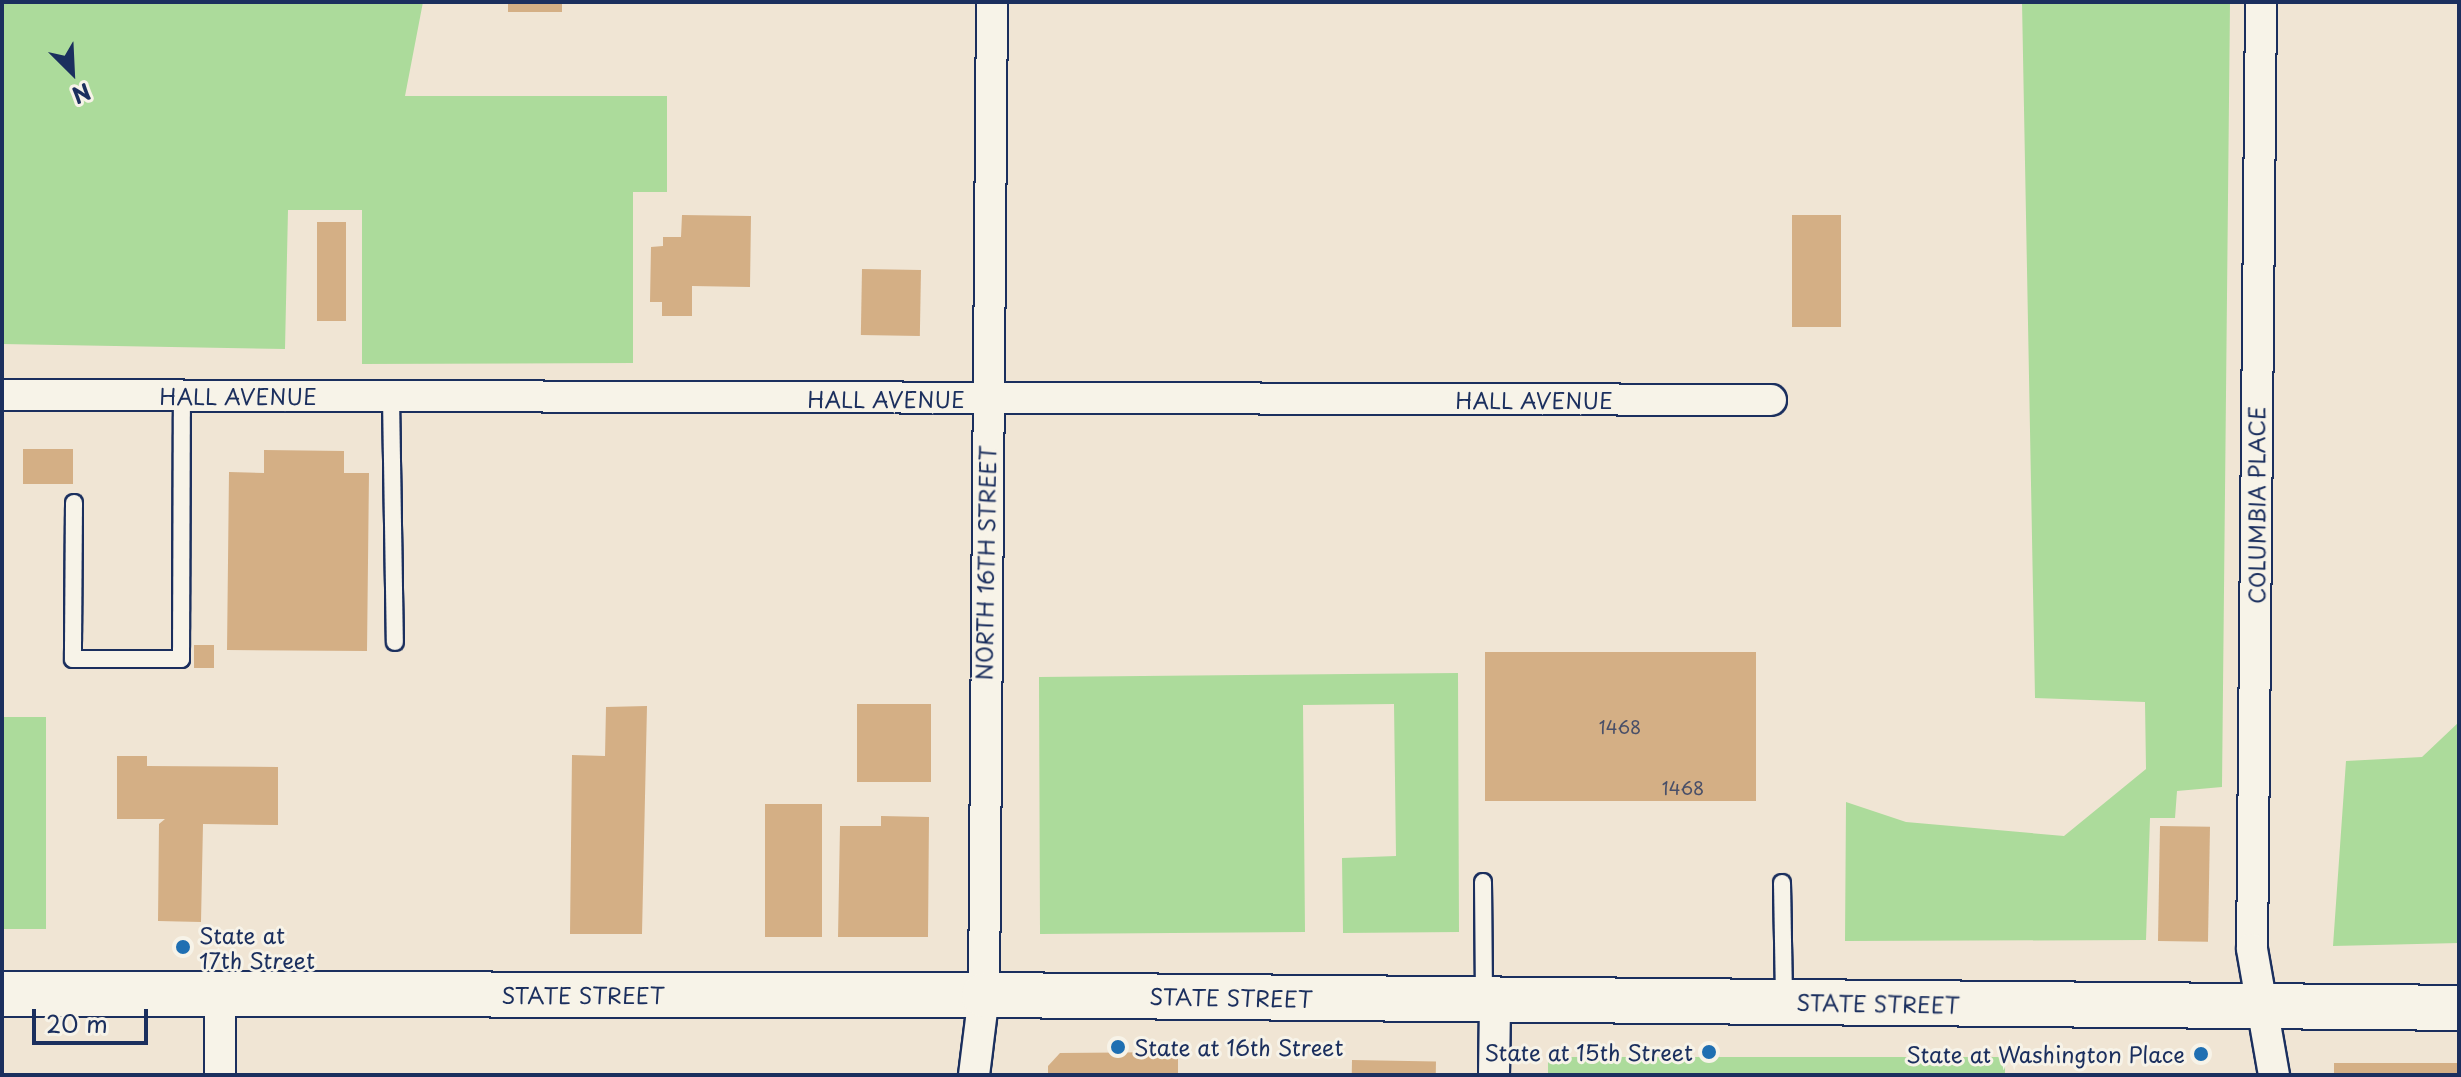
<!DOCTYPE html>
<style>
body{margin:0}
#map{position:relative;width:2461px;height:1077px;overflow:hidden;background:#f0e5d4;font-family:"Playpen Sans",sans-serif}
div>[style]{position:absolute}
.green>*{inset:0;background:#acdb9b;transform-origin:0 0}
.building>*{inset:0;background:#d4af85;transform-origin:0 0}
.roads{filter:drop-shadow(2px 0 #1b2f5e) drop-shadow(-2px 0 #1b2f5e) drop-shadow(0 2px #1b2f5e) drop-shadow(0 -2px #1b2f5e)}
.service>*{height:16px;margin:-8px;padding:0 8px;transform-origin:8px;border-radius:8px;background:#f7f3e8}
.minor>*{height:30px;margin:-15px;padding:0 15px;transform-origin:15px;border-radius:15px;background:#f7f3e8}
.secondary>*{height:44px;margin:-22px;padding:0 22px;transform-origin:22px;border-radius:22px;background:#f7f3e8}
.dots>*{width:22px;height:22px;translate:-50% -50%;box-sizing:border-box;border:4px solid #f7f3e8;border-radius:50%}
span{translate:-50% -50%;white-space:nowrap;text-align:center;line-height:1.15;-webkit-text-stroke:6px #f7f3e8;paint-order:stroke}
.number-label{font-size:18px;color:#494f68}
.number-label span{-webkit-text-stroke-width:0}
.street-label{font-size:22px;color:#1b2f5e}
.poi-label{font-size:22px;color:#1b2f5e}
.left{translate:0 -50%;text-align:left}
.right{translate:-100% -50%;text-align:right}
.frame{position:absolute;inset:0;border:4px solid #1b2f5e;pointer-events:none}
.north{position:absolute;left:32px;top:32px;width:80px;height:80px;-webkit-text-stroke:6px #f7f3e8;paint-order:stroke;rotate:156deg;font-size:22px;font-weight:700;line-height:32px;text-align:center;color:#1b2f5e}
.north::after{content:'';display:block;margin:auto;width:28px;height:36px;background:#1b2f5e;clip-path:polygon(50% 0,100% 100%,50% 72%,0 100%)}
.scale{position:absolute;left:32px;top:1009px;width:116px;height:36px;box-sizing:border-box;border:4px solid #1b2f5e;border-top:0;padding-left:10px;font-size:24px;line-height:28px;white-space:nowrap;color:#1b2f5e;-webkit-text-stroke:6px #f7f3e8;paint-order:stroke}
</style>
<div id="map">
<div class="green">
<div style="clip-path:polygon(2px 2px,423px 2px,405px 96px,667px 96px,667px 192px,633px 192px,633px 363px,362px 364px,362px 210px,288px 210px,285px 349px,2px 344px)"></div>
<div style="clip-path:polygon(2022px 2px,2230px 2px,2222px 787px,2177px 791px,2175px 818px,2150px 818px,2146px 940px,1845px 941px,1846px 802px,1906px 822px,2064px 836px,2146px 769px,2145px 702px,2035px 698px)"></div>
<div style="clip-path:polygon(1458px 673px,1459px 932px,1343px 933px,1342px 858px,1396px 856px,1394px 704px,1303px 705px,1305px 932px,1040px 934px,1039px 677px)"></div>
<div style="left:2px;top:717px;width:44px;height:212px"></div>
<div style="clip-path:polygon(2459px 722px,2459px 943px,2333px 946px,2346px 761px,2422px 757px)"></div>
<div style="left:1548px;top:1057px;width:457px;height:18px"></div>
</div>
<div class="building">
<div style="left:508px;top:2px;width:54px;height:10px"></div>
<div style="clip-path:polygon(682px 215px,751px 216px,750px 287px,692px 286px,692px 316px,662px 316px,662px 302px,650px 302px,651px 247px,663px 246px,663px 237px,681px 237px)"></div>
<div style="left:1792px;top:215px;width:49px;height:112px"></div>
<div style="left:317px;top:222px;width:29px;height:99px"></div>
<div style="left:862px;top:269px;width:59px;height:66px;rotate:1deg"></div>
<div style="left:23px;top:449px;width:50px;height:35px"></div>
<div style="clip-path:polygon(264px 450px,344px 451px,344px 473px,369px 473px,367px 651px,227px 650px,229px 472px,264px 473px)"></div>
<div style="left:194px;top:645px;width:20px;height:23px"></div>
<div style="left:1485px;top:652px;width:271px;height:149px"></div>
<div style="left:857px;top:704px;width:74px;height:78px"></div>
<div style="clip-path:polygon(647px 706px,642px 934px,570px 934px,572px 755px,605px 756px,606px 707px)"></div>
<div style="clip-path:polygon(117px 756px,147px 756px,147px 766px,278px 767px,278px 825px,203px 824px,201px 922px,158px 921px,159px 824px,165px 819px,117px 819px)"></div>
<div style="left:765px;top:804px;width:57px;height:133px"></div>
<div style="clip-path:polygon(881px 816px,929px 817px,928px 937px,838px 937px,840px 826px,881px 826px)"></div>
<div style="left:2160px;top:826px;width:50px;height:115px;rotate:1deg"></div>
<div style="clip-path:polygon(1178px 1052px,1178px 1075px,1048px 1075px,1048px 1066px,1060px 1053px)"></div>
<div style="left:1352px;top:1060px;width:84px;height:15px;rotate:1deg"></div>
<div style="left:2334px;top:1063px;width:125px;height:12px"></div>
</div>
<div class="roads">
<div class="service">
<div style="left:391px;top:397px;width:245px;rotate:89.1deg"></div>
<div style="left:74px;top:503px;width:156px;rotate:90.4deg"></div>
<div style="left:73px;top:659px;width:108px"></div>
<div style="left:181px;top:659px;width:263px;rotate:-89.8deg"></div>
<div style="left:1483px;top:882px;width:116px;rotate:89.5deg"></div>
<div style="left:1782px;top:883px;width:118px;rotate:89deg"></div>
</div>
<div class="minor">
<div style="left:2261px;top:2px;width:947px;rotate:90.54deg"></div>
<div style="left:2252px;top:949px;width:128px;rotate:80.1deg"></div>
<div style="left:2px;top:395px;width:1769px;rotate:0.16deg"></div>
<div style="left:220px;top:1075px;width:79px;rotate:-90deg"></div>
<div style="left:974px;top:1075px;width:81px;rotate:-82.9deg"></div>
<div style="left:984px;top:995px;width:993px;rotate:-89.54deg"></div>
<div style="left:1494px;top:1075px;width:76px;rotate:-89.2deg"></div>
</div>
<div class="secondary">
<div style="left:2px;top:994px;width:982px;rotate:0.06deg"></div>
<div style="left:984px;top:995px;width:1475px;rotate:0.5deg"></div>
</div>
</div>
<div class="dots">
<div style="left:183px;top:947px;background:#1f6fb2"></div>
<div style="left:1118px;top:1047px;background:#1f6fb2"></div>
<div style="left:1709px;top:1052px;background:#1f6fb2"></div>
<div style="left:2201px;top:1054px;background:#1f6fb2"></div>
</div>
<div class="number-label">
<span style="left:1620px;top:727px">1468</span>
<span style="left:1683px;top:788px">1468</span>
</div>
<div class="street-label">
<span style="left:238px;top:396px">HALL AVENUE</span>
<span style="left:886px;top:399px">HALL AVENUE</span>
<span style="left:1534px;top:400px">HALL AVENUE</span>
<span style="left:2256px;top:505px;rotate:-90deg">COLUMBIA PLACE</span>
<span style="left:985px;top:563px;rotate:-89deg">NORTH 16TH STREET</span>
<span style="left:583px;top:995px">STATE STREET</span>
<span style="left:1231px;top:997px;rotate:1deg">STATE STREET</span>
<span style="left:1878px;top:1003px;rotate:1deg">STATE STREET</span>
</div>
<div class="poi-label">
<span class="left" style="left:199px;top:947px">State at<br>17th Street</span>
<span class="left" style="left:1134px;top:1047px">State at 16th Street</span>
<span class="right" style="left:1693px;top:1052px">State at 15th Street</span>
<span class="right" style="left:2185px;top:1054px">State at Washington Place</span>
</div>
<div class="frame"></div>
<div class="north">N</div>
<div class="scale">20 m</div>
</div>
